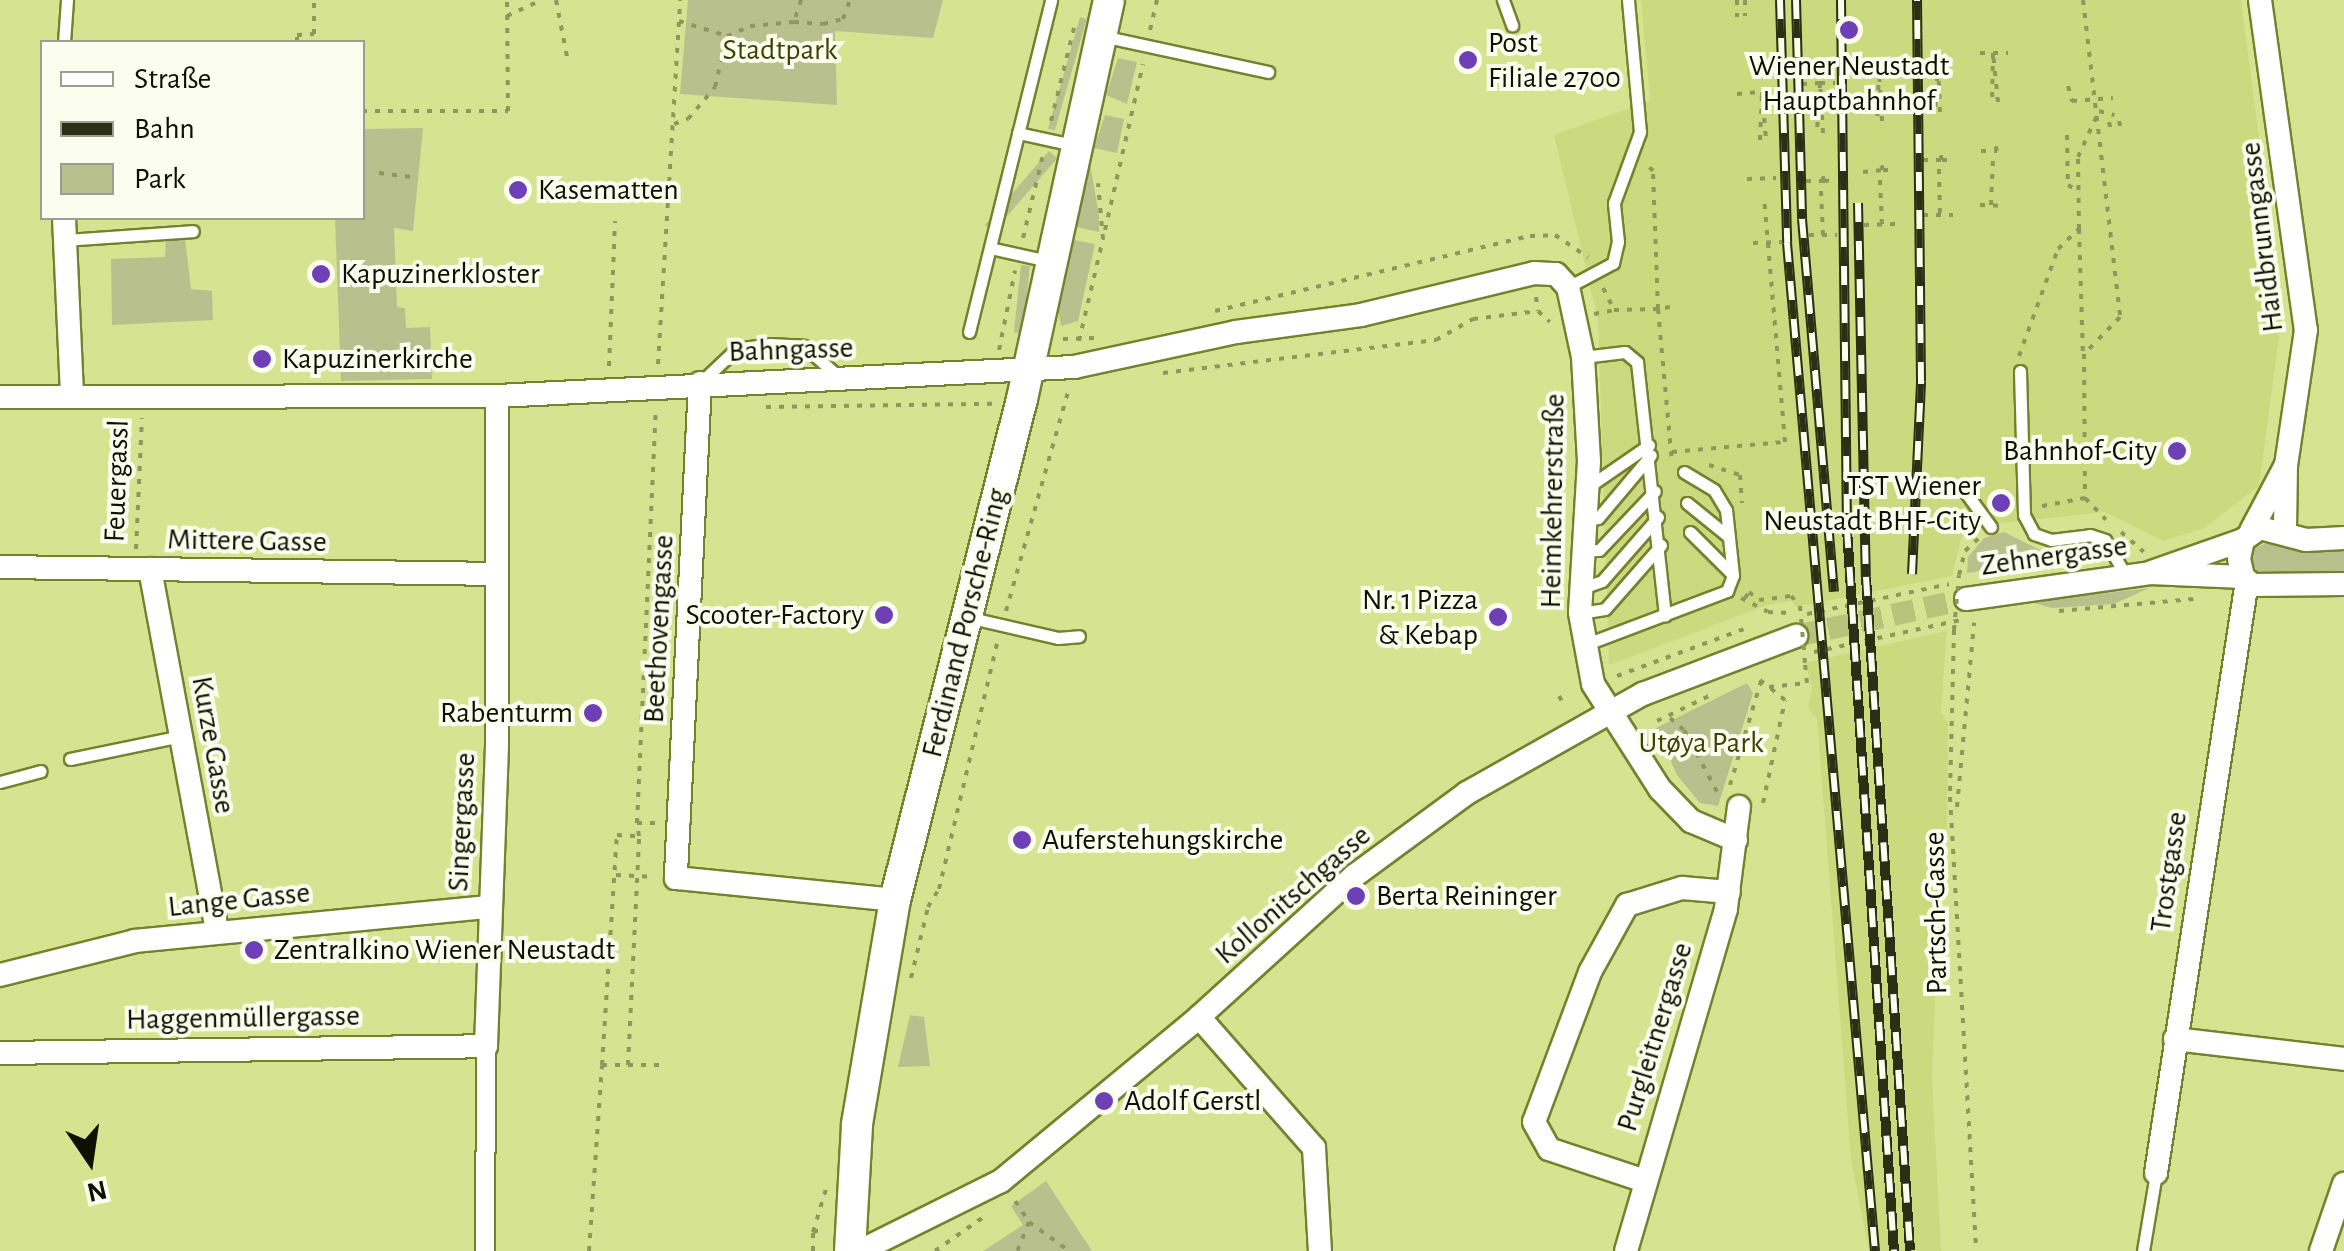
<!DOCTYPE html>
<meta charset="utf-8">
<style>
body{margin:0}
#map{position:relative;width:2344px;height:1251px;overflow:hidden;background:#d6e491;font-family:"Alegreya Sans",sans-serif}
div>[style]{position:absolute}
.built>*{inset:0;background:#cbda7e}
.green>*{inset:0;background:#b8c18e;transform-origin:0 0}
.minor-tunnel>*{height:22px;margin-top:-11px;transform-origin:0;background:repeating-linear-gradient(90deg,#b8c47b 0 22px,transparent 0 33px)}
.path>*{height:4px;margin-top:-2px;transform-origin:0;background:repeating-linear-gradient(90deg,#8d985c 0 5px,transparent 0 13px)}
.roads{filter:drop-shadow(2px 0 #76812e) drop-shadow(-2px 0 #76812e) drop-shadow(0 2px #76812e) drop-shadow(0 -2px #76812e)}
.service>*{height:11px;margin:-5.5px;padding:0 5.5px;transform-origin:5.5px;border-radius:5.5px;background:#fff}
.pedestrian>*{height:18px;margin:-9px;padding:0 9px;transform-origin:9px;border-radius:9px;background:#fff}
.minor>*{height:22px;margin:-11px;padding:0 11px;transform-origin:11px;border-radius:11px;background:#fff}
.tertiary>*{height:30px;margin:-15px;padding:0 15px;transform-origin:15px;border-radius:15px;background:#fff}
.rail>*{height:10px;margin-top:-5px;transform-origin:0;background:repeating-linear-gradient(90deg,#fbfeee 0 19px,#2b3015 0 38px);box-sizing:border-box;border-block:2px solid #2b3015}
.path-bridge>*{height:4px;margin-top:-2px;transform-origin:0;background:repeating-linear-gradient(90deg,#8d985c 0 5px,transparent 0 13px)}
.dots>*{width:28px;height:28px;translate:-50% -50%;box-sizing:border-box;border:5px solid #fbfeee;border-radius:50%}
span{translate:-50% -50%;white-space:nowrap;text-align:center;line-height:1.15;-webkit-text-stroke:8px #fbfeee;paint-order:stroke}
.poi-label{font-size:30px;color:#0e1100}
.left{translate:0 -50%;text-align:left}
.right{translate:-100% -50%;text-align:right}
.park-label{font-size:30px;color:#3c4302}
.street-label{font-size:30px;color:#0e1100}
.legend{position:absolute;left:40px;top:40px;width:325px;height:180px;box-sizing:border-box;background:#fbfeee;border:2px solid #9c9f8f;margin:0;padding:12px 18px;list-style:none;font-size:30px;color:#0e1100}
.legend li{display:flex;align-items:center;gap:20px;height:50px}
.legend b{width:50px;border:2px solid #9c9f8f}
.north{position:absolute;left:40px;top:1111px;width:100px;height:100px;-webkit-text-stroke:8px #fbfeee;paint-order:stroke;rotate:167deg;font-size:28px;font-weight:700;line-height:40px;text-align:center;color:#0e1100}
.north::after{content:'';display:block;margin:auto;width:35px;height:45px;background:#0e1100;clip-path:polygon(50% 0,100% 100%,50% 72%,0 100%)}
</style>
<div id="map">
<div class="built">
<div style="clip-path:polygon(1641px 0,2241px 0,2282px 314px,2259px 486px,2204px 528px,2163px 541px,2105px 512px,1964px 527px,1952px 576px,1796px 607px,1791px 601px,1767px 605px,1609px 665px,1598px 320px,1554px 135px,1650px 101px)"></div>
<div style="clip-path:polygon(1947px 631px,1941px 712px,1948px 724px,1947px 826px,1941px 840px,1932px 1078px,1941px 1251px,1869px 1251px,1851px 1159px,1817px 719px,1808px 709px,1812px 687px,1805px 663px)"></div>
</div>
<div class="green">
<div style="clip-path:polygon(688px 0,943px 0,933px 38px,835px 31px,837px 105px,680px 94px)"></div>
<div style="left:1080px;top:17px;width:7px;height:116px;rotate:16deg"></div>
<div style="clip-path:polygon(1118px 58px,1137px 62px,1127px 104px,1106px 95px)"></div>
<div style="clip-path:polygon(1105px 115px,1124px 119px,1117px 153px,1094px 148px)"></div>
<div style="clip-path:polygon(423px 128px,413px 231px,394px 228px,397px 307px,405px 308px,406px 328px,430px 327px,432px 379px,341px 381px,335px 218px,362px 218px,363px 129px)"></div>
<div style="left:1049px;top:151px;width:11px;height:98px;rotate:41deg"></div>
<div style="clip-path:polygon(1090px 164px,1099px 215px,1099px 232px,1076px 227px)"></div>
<div style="clip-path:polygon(166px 238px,185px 238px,191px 289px,212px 291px,213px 320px,112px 325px,111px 259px,165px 257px)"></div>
<div style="clip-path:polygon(1074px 240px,1095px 244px,1078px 321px,1061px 326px,1058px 310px)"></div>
<div style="left:1021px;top:265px;width:9px;height:68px;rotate:6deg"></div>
<div style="clip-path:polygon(2004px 532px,2040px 550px,2087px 545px,2097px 553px,1967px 573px,1968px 557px,1984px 538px)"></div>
<div style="clip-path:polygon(2271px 541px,2309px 552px,2344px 550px,2344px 572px,2259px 573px,2251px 562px,2253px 549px)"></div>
<div style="clip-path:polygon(2149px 588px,2114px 604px,2052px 608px,2030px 602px)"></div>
<div style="clip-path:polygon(1747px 683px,1753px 693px,1718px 806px,1700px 803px,1677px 775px,1656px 728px)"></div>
<div style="clip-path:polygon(910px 1015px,924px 1017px,930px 1066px,898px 1067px)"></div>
<div style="clip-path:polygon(1046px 1181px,1092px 1251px,983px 1251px,1023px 1225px,1011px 1206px)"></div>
</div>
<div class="minor-tunnel">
<div style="left:1796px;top:636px;width:174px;rotate:-12.3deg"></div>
</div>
<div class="path">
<div style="left:556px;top:0;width:63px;rotate:79deg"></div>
<div style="left:801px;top:0;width:23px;rotate:108deg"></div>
<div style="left:794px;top:22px;width:29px;rotate:4deg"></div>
<div style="left:823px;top:24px;width:21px;rotate:-14deg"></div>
<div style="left:843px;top:19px;width:20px;rotate:-70deg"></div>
<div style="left:1737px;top:0;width:17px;rotate:90deg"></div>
<div style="left:1745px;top:0;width:16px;rotate:90deg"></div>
<div style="left:2083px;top:0;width:319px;rotate:83.3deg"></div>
<div style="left:2120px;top:317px;width:52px;rotate:134.2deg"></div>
<div style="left:2084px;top:354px;width:144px;rotate:89.6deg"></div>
<div style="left:507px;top:16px;width:38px;rotate:-25deg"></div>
<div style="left:679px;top:21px;width:50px;rotate:17.4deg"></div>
<div style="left:1150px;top:30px;width:31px;rotate:-77deg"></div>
<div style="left:297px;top:42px;width:7px;rotate:-90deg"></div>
<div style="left:297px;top:35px;width:17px;rotate:-3deg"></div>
<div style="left:314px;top:34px;width:34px;rotate:-90deg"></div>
<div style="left:1980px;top:53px;width:13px"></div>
<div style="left:1993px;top:53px;width:50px;rotate:91.1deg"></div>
<div style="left:1922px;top:62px;width:16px;rotate:4deg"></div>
<div style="left:1938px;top:63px;width:49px;rotate:93.5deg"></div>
<div style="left:1861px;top:73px;width:18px;rotate:-3deg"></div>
<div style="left:1879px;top:72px;width:49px;rotate:92.3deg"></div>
<div style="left:1802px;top:84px;width:18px;rotate:-3deg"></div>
<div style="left:1820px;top:83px;width:49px;rotate:93.5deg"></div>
<div style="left:2068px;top:86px;width:16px;rotate:75deg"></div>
<div style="left:2072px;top:101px;width:41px;rotate:-4.2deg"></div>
<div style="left:1737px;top:94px;width:25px;rotate:-5deg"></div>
<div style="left:1762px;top:92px;width:48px;rotate:85.2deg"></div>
<div style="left:1998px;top:102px;width:49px;rotate:-95.8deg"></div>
<div style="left:1993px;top:53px;width:15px"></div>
<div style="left:362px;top:111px;width:146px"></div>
<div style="left:508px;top:111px;width:111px;rotate:-90.5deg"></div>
<div style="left:1940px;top:112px;width:49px;rotate:-92.3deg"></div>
<div style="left:1938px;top:63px;width:15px;rotate:-4deg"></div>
<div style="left:1051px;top:121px;width:96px;rotate:-76.1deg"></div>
<div style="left:1882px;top:121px;width:49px;rotate:-93.5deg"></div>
<div style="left:1879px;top:72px;width:17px"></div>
<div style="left:2119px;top:121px;width:9px;rotate:77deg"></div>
<div style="left:2109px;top:122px;width:9px;rotate:77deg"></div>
<div style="left:674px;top:124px;width:15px;rotate:-20deg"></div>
<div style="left:688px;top:119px;width:42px;rotate:-49.8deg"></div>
<div style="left:715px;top:87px;width:52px;rotate:-76.8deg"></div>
<div style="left:727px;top:36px;width:25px;rotate:-23deg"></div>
<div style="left:750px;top:26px;width:44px;rotate:-5.2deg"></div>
<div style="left:1823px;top:133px;width:50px;rotate:-93.4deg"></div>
<div style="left:1820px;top:83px;width:15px"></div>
<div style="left:2067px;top:135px;width:50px;rotate:88.9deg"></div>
<div style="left:2068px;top:185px;width:13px;rotate:32deg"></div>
<div style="left:1760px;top:140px;width:48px;rotate:-87.6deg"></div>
<div style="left:1762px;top:92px;width:14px"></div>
<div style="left:1981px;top:151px;width:16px"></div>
<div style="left:1997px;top:151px;width:10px;rotate:-107deg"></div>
<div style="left:1923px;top:160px;width:19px"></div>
<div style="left:1942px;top:160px;width:10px;rotate:-107deg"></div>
<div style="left:1942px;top:160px;width:11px"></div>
<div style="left:1939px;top:169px;width:46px;rotate:88.8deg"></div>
<div style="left:1883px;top:170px;width:13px"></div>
<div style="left:1863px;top:172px;width:20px;rotate:-6deg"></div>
<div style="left:1883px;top:170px;width:9px;rotate:-108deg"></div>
<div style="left:379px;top:173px;width:39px;rotate:7deg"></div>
<div style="left:1747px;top:179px;width:29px;rotate:-2deg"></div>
<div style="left:1880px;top:180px;width:45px;rotate:87.5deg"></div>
<div style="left:1806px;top:181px;width:18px"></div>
<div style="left:1824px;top:181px;width:10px;rotate:-107deg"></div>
<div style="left:1824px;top:181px;width:13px;rotate:-4deg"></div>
<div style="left:1821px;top:191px;width:44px;rotate:87.4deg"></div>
<div style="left:1980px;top:205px;width:23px;rotate:2deg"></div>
<div style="left:1991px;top:205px;width:45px;rotate:-87.5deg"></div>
<div style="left:1923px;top:215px;width:30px"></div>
<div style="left:1864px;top:225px;width:32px;rotate:-2deg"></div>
<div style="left:2079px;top:229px;width:125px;rotate:88.2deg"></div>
<div style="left:1105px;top:230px;width:170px;rotate:-77.1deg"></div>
<div style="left:1809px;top:235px;width:28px"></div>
<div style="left:1023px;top:238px;width:85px;rotate:-76.5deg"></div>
<div style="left:1753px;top:243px;width:29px;rotate:-2deg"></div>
<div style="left:1603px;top:288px;width:25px;rotate:63deg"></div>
<div style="left:1614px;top:310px;width:44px;rotate:-1.3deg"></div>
<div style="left:1658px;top:309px;width:138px;rotate:-92.1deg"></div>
<div style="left:1653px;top:171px;width:9px;rotate:-131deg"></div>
<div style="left:1536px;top:297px;width:14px;rotate:82deg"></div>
<div style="left:1538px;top:311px;width:16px;rotate:43deg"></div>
<div style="left:1670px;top:307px;width:12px;rotate:171deg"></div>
<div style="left:1658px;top:309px;width:154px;rotate:84.8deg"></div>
<div style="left:1215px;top:311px;width:324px;rotate:-13.4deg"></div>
<div style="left:1530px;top:236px;width:25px;rotate:-2deg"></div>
<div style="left:1555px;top:235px;width:40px;rotate:34deg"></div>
<div style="left:1594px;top:314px;width:20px;rotate:-11deg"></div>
<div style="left:1063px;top:339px;width:31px;rotate:-2deg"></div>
<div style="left:1079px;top:341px;width:105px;rotate:-76.8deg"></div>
<div style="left:1103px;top:239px;width:56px;rotate:-95.1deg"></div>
<div style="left:999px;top:350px;width:81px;rotate:-78.6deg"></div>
<div style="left:2019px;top:356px;width:114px;rotate:-70deg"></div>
<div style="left:2058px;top:249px;width:29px;rotate:-44deg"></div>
<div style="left:2079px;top:229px;width:72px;rotate:-90.8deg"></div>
<div style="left:2078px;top:157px;width:51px;rotate:-65.5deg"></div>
<div style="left:2099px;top:111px;width:16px;rotate:15deg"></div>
<div style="left:658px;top:364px;width:365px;rotate:-86.5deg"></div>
<div style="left:609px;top:366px;width:145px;rotate:-87.6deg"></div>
<div style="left:1163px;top:373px;width:275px;rotate:-6.9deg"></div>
<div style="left:1436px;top:340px;width:43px;rotate:-29.6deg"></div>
<div style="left:1473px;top:319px;width:65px;rotate:-7deg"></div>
<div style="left:766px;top:407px;width:226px;rotate:-0.8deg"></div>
<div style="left:1672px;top:452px;width:113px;rotate:-5.1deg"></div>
<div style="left:1785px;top:442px;width:246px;rotate:-94.9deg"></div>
<div style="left:1709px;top:465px;width:33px;rotate:18deg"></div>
<div style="left:1740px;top:475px;width:28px;rotate:86deg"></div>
<div style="left:2042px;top:506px;width:44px;rotate:-10.5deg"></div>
<div style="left:2085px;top:498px;width:30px;rotate:46deg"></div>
<div style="left:2121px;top:532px;width:30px;rotate:41deg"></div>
<div style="left:136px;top:549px;width:131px;rotate:-87.4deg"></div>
<div style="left:1959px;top:575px;width:25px;rotate:-76deg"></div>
<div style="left:1965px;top:551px;width:21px;rotate:-43deg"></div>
<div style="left:1741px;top:598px;width:30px;rotate:27deg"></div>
<div style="left:1768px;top:612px;width:21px;rotate:3deg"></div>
<div style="left:1745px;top:598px;width:7px;rotate:-56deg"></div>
<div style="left:1749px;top:592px;width:13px;rotate:39deg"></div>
<div style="left:1759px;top:600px;width:32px;rotate:-7deg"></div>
<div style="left:1791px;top:596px;width:13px;rotate:48deg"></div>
<div style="left:1006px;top:611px;width:231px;rotate:-74.2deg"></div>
<div style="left:2059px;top:611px;width:135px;rotate:-5.1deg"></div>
<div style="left:1807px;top:614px;width:145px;rotate:-11.9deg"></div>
<div style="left:1954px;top:630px;width:167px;rotate:91.4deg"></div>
<div style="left:1950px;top:797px;width:455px;rotate:86.7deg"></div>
<div style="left:1814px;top:652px;width:150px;rotate:-12.3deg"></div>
<div style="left:1617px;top:676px;width:135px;rotate:-20.3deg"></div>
<div style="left:1760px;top:680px;width:11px;rotate:38deg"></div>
<div style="left:1769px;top:687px;width:38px;rotate:-6deg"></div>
<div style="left:1807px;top:683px;width:20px;rotate:-96deg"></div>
<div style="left:1559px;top:696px;width:10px;rotate:61deg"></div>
<div style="left:1670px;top:718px;width:18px;rotate:41deg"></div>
<div style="left:1684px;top:730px;width:76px;rotate:61.8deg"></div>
<div style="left:1657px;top:721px;width:62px;rotate:-25.7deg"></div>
<div style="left:1730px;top:785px;width:109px;rotate:-73.4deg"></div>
<div style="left:1763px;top:803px;width:105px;rotate:-77.9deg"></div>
<div style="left:1785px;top:700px;width:21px;rotate:-141deg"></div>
<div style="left:1957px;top:807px;width:185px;rotate:-84.7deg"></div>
<div style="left:637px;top:823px;width:414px;rotate:-87.4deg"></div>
<div style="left:616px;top:875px;width:35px;rotate:3deg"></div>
<div style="left:911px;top:978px;width:73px;rotate:-76.5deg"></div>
<div style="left:928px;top:907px;width:21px;rotate:-59deg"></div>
<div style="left:939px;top:889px;width:257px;rotate:-76.7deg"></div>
<div style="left:602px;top:1065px;width:230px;rotate:-86.3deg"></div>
<div style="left:617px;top:835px;width:22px;rotate:3deg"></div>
<div style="left:639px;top:836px;width:13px;rotate:-99deg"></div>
<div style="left:637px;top:823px;width:18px"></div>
<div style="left:628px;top:1065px;width:229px;rotate:-87.2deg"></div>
<div style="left:1015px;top:1201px;width:25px;rotate:56deg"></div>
<div style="left:1029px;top:1222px;width:31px;rotate:112deg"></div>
<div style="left:1029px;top:1222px;width:49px;rotate:35.9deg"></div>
<div style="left:813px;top:1232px;width:45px;rotate:-73.2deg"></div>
<div style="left:589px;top:1251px;width:186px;rotate:-86deg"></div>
<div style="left:602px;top:1065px;width:61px"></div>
<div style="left:813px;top:1251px;width:19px;rotate:-90deg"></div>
<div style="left:813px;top:1232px;width:11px;rotate:-15deg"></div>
<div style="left:935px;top:1251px;width:61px;rotate:-35deg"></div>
</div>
<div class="roads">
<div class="service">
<div style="left:1503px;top:0;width:27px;rotate:70deg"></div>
<div style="left:1102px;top:36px;width:170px;rotate:12.2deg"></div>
<div style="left:64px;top:42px;width:42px;rotate:-85.9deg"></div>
<div style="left:1018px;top:133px;width:56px;rotate:12.3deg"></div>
<div style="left:65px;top:240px;width:128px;rotate:-4deg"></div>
<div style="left:990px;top:248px;width:59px;rotate:12.6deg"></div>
<div style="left:1568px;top:287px;width:51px;rotate:-28.1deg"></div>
<div style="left:1613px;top:263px;width:22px;rotate:-77deg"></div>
<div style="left:1618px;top:242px;width:39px;rotate:-96deg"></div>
<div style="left:1614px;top:203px;width:76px;rotate:-69.9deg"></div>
<div style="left:1640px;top:132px;width:133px;rotate:-95.2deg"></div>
<div style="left:969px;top:332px;width:342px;rotate:-76.1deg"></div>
<div style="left:1583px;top:357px;width:42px;rotate:-6.8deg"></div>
<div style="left:1625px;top:352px;width:16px;rotate:40deg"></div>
<div style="left:1637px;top:362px;width:255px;rotate:83.7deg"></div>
<div style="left:2020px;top:371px;width:144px;rotate:88.4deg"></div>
<div style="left:2024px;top:515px;width:21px;rotate:62deg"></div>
<div style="left:2034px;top:534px;width:18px;rotate:19deg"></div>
<div style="left:2051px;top:540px;width:39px;rotate:-7deg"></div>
<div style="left:2090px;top:535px;width:16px;rotate:18deg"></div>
<div style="left:2105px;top:540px;width:42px;rotate:59.7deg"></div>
<div style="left:700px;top:383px;width:50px;rotate:-43.4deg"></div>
<div style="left:736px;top:349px;width:34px;rotate:-8deg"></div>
<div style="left:770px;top:344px;width:34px;rotate:3deg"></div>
<div style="left:804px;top:346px;width:47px;rotate:41.5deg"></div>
<div style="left:1588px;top:487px;width:74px;rotate:-34.5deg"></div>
<div style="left:1966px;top:493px;width:42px;rotate:53.7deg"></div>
<div style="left:1687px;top:503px;width:54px;rotate:39deg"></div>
<div style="left:1585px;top:520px;width:13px;rotate:-9deg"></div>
<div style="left:1598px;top:518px;width:82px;rotate:-49.9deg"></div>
<div style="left:1690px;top:532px;width:61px;rotate:45deg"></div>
<div style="left:1583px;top:551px;width:16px;rotate:-4deg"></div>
<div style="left:1599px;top:550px;width:81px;rotate:-46.5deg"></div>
<div style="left:1582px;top:588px;width:21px;rotate:-19deg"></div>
<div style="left:1602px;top:581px;width:85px;rotate:-48.8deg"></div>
<div style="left:1580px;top:613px;width:25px;rotate:-9deg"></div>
<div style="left:1605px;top:609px;width:85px;rotate:-48.8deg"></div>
<div style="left:967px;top:617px;width:93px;rotate:13deg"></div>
<div style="left:1058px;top:638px;width:21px;rotate:-5deg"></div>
<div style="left:1584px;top:645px;width:153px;rotate:-20.7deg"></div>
<div style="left:1727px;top:591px;width:17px;rotate:-69deg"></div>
<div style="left:1733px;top:575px;width:65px;rotate:-96.1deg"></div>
<div style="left:1726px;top:510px;width:23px;rotate:-121deg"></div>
<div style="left:1714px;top:490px;width:35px;rotate:-149deg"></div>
<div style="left:70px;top:759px;width:113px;rotate:-11.7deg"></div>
<div style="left:0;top:782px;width:42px;rotate:-15deg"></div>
<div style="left:2143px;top:1251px;width:79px;rotate:-80.5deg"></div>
</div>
<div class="pedestrian">
<div style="left:485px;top:1251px;width:205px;rotate:-89.7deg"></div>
</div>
<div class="minor">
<div style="left:2260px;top:0;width:333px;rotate:82.1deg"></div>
<div style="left:2306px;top:330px;width:136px;rotate:98.4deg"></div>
<div style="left:2286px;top:465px;width:67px;rotate:90.9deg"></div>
<div style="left:64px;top:218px;width:178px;rotate:87.4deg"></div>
<div style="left:700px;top:383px;width:496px;rotate:92.8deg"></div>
<div style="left:676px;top:878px;width:220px;rotate:5.7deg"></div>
<div style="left:0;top:397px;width:497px;rotate:-0.1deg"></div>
<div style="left:497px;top:396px;width:578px;rotate:-2.88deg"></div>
<div style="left:1074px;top:367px;width:166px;rotate:-12.2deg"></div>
<div style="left:1236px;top:332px;width:126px;rotate:-7.7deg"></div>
<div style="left:1361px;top:315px;width:178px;rotate:-13.6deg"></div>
<div style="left:1534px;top:273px;width:22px;rotate:3deg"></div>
<div style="left:1556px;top:274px;width:18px;rotate:47deg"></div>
<div style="left:1568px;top:287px;width:72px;rotate:77.9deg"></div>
<div style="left:1583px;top:357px;width:104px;rotate:86.7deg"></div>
<div style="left:1589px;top:461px;width:152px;rotate:93.4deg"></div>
<div style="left:1580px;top:613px;width:72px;rotate:79.6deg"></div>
<div style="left:1593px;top:684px;width:125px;rotate:57.5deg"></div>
<div style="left:1660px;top:789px;width:45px;rotate:45.9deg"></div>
<div style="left:1691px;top:821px;width:49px;rotate:22.9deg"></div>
<div style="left:2251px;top:531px;width:75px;rotate:-62.1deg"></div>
<div style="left:2344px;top:538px;width:38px;rotate:177deg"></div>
<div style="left:2306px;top:540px;width:48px;rotate:-165.4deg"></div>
<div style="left:2260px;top:528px;width:21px;rotate:145deg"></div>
<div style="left:2243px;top:540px;width:19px;rotate:102deg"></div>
<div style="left:2239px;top:559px;width:18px;rotate:77deg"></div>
<div style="left:2243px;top:577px;width:13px;rotate:39deg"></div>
<div style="left:2253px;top:585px;width:91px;rotate:-0.6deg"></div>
<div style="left:0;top:567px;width:494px;rotate:0.8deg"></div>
<div style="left:150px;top:569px;width:368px;rotate:79.5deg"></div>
<div style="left:2152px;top:572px;width:96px;rotate:-19.4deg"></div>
<div style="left:1966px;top:599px;width:186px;rotate:-8deg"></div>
<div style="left:2150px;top:573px;width:93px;rotate:2.5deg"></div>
<div style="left:0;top:975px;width:139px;rotate:-14.1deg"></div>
<div style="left:135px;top:941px;width:355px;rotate:-5.5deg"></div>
<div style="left:1199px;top:1017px;width:174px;rotate:48.7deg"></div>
<div style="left:1314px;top:1148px;width:103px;rotate:86.7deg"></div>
<div style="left:2175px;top:1039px;width:170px;rotate:6.7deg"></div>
<div style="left:0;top:1053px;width:486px;rotate:-0.8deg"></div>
<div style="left:486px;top:1046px;width:302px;rotate:-87.9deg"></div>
<div style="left:497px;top:744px;width:348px;rotate:-90deg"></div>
<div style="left:2156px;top:1173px;width:599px;rotate:-81.26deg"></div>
<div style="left:1642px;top:1180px;width:98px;rotate:-161.6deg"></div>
<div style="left:1549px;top:1149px;width:31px;rotate:-119deg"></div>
<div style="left:1534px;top:1122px;width:160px;rotate:-69.5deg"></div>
<div style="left:1590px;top:972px;width:77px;rotate:-61.1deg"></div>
<div style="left:1627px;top:905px;width:58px;rotate:-17.2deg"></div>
<div style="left:1682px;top:888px;width:47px;rotate:4.9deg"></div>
<div style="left:860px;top:1251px;width:157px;rotate:-26.4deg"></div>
<div style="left:1001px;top:1181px;width:257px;rotate:-39.6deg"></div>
<div style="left:1199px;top:1017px;width:210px;rotate:-42.3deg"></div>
<div style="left:1354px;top:876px;width:140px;rotate:-36.3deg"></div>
<div style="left:1467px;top:793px;width:202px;rotate:-29.4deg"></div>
<div style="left:1643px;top:694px;width:164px;rotate:-20.8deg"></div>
<div style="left:1626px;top:1251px;width:357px;rotate:-73.7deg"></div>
<div style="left:1726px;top:908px;width:102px;rotate:-82.7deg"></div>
<div style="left:2321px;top:1251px;width:71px;rotate:-71.1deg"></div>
</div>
<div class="tertiary">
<div style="left:850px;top:1251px;width:127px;rotate:-86.8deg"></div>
<div style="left:857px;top:1124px;width:227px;rotate:-80.4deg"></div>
<div style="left:895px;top:900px;width:517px;rotate:-75.78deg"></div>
<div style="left:1022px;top:399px;width:408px;rotate:-77.7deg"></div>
</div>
</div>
<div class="rail">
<div style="left:1780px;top:0;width:243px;rotate:88.3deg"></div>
<div style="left:1787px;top:243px;width:1012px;rotate:85.01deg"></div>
<div style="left:1796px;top:0;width:219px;rotate:88.4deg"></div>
<div style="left:1802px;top:219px;width:374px;rotate:85.1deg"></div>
<div style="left:1841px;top:0;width:529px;rotate:89.35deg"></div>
<div style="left:1847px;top:529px;width:724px;rotate:86.28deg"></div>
<div style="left:1858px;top:203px;width:374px;rotate:88.8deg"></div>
<div style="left:1866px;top:577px;width:675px;rotate:86.26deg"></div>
<div style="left:1912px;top:574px;width:193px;rotate:-87.3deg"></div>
<div style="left:1921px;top:381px;width:381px;rotate:-90.6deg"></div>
</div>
<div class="path-bridge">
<div style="left:1800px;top:606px;width:57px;rotate:85deg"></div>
<div style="left:1954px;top:630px;width:55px;rotate:-84.8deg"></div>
</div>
<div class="dots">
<div style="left:1849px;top:30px;background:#6d40b8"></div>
<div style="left:1468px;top:60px;background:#6d40b8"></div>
<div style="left:518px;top:190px;background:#6d40b8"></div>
<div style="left:321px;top:274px;background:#6d40b8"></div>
<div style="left:262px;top:359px;background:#6d40b8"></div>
<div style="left:2177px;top:451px;background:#6d40b8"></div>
<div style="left:2001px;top:503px;background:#6d40b8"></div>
<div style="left:884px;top:615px;background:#6d40b8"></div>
<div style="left:1498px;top:617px;background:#6d40b8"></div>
<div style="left:593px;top:713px;background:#6d40b8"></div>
<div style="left:1022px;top:840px;background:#6d40b8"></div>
<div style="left:1356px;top:896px;background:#6d40b8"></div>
<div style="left:254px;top:950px;background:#6d40b8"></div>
<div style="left:1104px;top:1101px;background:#6d40b8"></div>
</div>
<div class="poi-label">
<span class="left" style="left:1488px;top:60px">Post<br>Filiale 2700</span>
<span style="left:1849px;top:83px">Wiener Neustadt<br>Hauptbahnhof</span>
<span class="left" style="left:538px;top:190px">Kasematten</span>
<span class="left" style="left:341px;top:274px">Kapuzinerkloster</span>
<span class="left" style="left:282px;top:359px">Kapuzinerkirche</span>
<span class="right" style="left:2157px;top:451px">Bahnhof-City</span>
<span class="right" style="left:1981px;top:503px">TST Wiener<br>Neustadt BHF-City</span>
<span class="right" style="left:1478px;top:617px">Nr. 1 Pizza<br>&amp; Kebap</span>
<span class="right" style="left:864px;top:615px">Scooter-Factory</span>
<span class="right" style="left:573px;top:713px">Rabenturm</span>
<span class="left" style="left:1042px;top:840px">Auferstehungskirche</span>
<span class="left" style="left:1376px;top:896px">Berta Reininger</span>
<span class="left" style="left:274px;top:950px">Zentralkino Wiener Neustadt</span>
<span class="left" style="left:1124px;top:1101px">Adolf Gerstl</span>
</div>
<div class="park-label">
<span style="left:780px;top:50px">Stadtpark</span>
<span style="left:1701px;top:743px">Utøya Park</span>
</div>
<div class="street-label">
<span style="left:2262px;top:237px;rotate:-97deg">Haidbrunngasse</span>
<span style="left:791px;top:350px;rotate:-2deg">Bahngasse</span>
<span style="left:117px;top:481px;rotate:-88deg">Feuergassl</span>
<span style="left:1553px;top:501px;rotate:-89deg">Heimkehrerstraße</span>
<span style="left:247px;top:541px;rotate:1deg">Mittere Gasse</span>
<span style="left:2054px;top:556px;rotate:-8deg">Zehnergasse</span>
<span style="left:965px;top:623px;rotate:-76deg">Ferdinand Porsche-Ring</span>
<span style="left:659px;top:629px;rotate:-87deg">Beethovengasse</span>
<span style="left:213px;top:745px;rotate:80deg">Kurze Gasse</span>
<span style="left:462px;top:822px;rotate:-87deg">Singergasse</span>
<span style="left:2169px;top:872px;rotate:-82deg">Trostgasse</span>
<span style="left:1293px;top:895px;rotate:-41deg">Kollonitschgasse</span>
<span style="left:239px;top:900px;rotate:-6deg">Lange Gasse</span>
<span style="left:1936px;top:913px;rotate:-91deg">Partsch-Gasse</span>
<span style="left:243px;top:1018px;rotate:-1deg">Haggenmüllergasse</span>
<span style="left:1655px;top:1037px;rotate:-73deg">Purgleitnergasse</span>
</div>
<ul class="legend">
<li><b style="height:12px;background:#fff"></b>Straße</li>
<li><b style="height:12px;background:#2b3015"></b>Bahn</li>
<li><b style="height:28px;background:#b8c18e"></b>Park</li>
</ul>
<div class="north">N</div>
</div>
